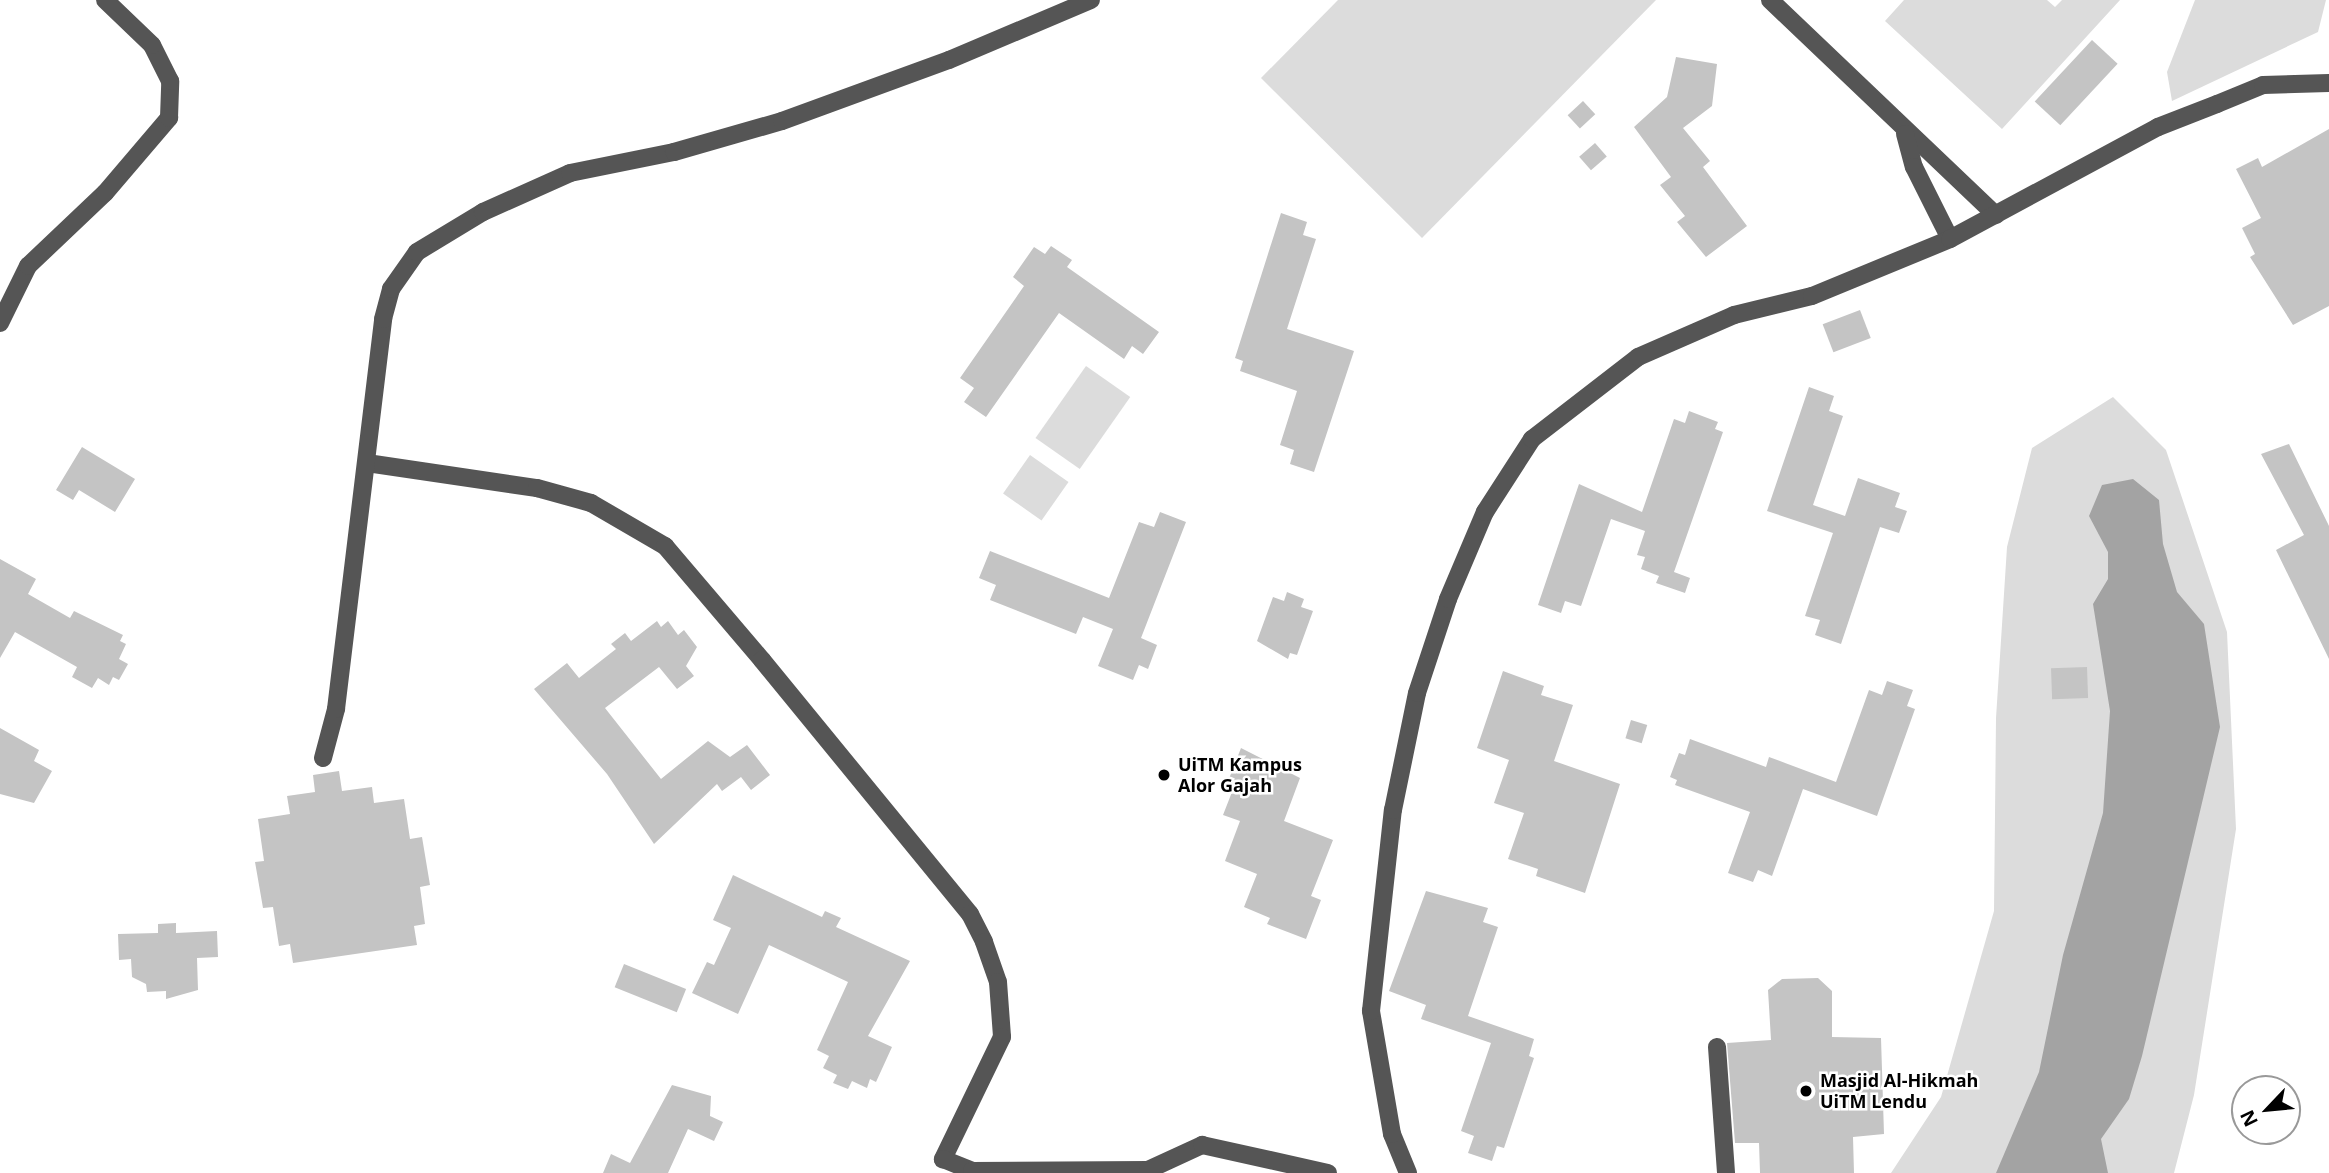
<!DOCTYPE html>
<style>
body{margin:0}
#map{position:relative;width:2329px;height:1173px;overflow:hidden;background:#fff;font-family:"Open Sans",sans-serif}
div>[style]{position:absolute}
.green>*{inset:0;background:#dcdcdc;transform-origin:0 0}
.water>*{inset:0;background:#a3a3a3}
.building>*{inset:0;background:#c4c4c4;transform-origin:0 0}
.minor>*{height:18px;margin:-9px;padding:0 9px;transform-origin:9px;border-radius:9px;background:#555}
.dots>*{width:19px;height:19px;translate:-50% -50%;box-sizing:border-box;border:4px solid #fff;border-radius:50%}
span{translate:-50% -50%;white-space:nowrap;text-align:center;line-height:1.15;-webkit-text-stroke:5px #fff;paint-order:stroke}
.poi-label{font-size:18px;color:#000;font-weight:700}
.left{translate:0 -50%;text-align:left}
.north{position:absolute;left:2231px;top:1075px;width:70px;height:70px;box-sizing:border-box;background:#fff;border:2px solid #999;border-radius:50%;rotate:244deg;font-size:19px;font-weight:700;line-height:28px;text-align:center;color:#000}
.north::after{content:'';display:block;margin:auto;width:24px;height:32px;background:#000;clip-path:polygon(50% 0,100% 100%,50% 72%,0 100%)}
</style>
<div id="map">
<div class="green">
<div style="clip-path:polygon(1338px 0,1656px 0,1422px 238px,1261px 78px)"></div>
<div style="clip-path:polygon(1904px 0,2047px 0,2055px 7px,2062px 0,2120px 0,2002px 129px,1885px 21px)"></div>
<div style="clip-path:polygon(2195px 0,2326px 0,2318px 32px,2172px 101px,2167px 72px)"></div>
<div style="left:1086px;top:366px;width:54px;height:88px;rotate:35deg"></div>
<div style="clip-path:polygon(2113px 397px,2166px 450px,2227px 632px,2236px 829px,2194px 1095px,2174px 1173px,1891px 1173px,1941px 1097px,1994px 911px,1996px 718px,2007px 547px,2032px 448px)"></div>
<div style="left:1030px;top:455px;width:47px;height:47px;rotate:35deg"></div>
</div>
<div class="water">
<div style="clip-path:polygon(2133px 479px,2159px 500px,2163px 544px,2177px 592px,2204px 624px,2220px 727px,2142px 1056px,2129px 1099px,2101px 1139px,2108px 1173px,1996px 1173px,2039px 1072px,2063px 955px,2103px 813px,2110px 711px,2093px 604px,2108px 579px,2108px 552px,2089px 516px,2102px 485px)"></div>
</div>
<div class="building">
<div style="left:2092px;top:40px;width:35px;height:84px;rotate:43deg"></div>
<div style="clip-path:polygon(1676px 57px,1717px 64px,1712px 106px,1683px 128px,1710px 161px,1703px 167px,1747px 226px,1706px 257px,1677px 222px,1685px 216px,1660px 185px,1671px 177px,1634px 127px,1667px 97px)"></div>
<div style="left:1583px;top:101px;width:18px;height:21px;rotate:47deg"></div>
<div style="clip-path:polygon(2329px 129px,2329px 306px,2293px 325px,2250px 257px,2255px 254px,2242px 228px,2261px 218px,2236px 169px,2258px 158px,2262px 167px)"></div>
<div style="left:1595px;top:143px;width:18px;height:21px;rotate:49deg"></div>
<div style="clip-path:polygon(1281px 213px,1307px 222px,1303px 235px,1316px 239px,1287px 329px,1354px 351px,1314px 472px,1290px 464px,1294px 450px,1280px 445px,1297px 391px,1240px 371px,1243px 361px,1235px 358px)"></div>
<div style="clip-path:polygon(1051px 246px,1072px 260px,1067px 267px,1159px 332px,1143px 354px,1132px 346px,1124px 359px,1059px 313px,986px 417px,964px 402px,974px 388px,960px 378px,1024px 286px,1013px 277px,1034px 247px,1045px 254px)"></div>
<div style="left:1860px;top:310px;width:30px;height:40px;rotate:69deg"></div>
<div style="clip-path:polygon(1809px 387px,1834px 396px,1829px 411px,1843px 416px,1813px 505px,1845px 516px,1858px 478px,1900px 493px,1895px 507px,1907px 511px,1899px 533px,1880px 527px,1841px 644px,1815px 635px,1820px 620px,1805px 616px,1833px 533px,1767px 511px)"></div>
<div style="clip-path:polygon(1689px 411px,1718px 422px,1715px 429px,1723px 432px,1674px 572px,1690px 578px,1685px 593px,1656px 583px,1659px 576px,1641px 569px,1645px 557px,1637px 555px,1645px 531px,1611px 519px,1581px 606px,1565px 601px,1561px 613px,1538px 605px,1579px 484px,1642px 512px,1674px 419px,1685px 423px)"></div>
<div style="clip-path:polygon(2289px 444px,2329px 526px,2329px 659px,2276px 550px,2304px 535px,2261px 454px)"></div>
<div style="clip-path:polygon(82px 447px,135px 479px,115px 512px,79px 490px,73px 500px,56px 490px)"></div>
<div style="clip-path:polygon(1160px 512px,1186px 522px,1141px 638px,1157px 645px,1148px 669px,1139px 665px,1133px 680px,1098px 666px,1113px 629px,1083px 617px,1076px 634px,990px 600px,996px 585px,979px 578px,990px 551px,1109px 598px,1139px 522px,1154px 527px)"></div>
<div style="clip-path:polygon(0 559px,36px 579px,28px 594px,70px 618px,74px 611px,123px 635px,120px 641px,126px 644px,119px 659px,128px 664px,119px 680px,113px 677px,109px 685px,98px 678px,92px 688px,72px 677px,77px 667px,15px 632px,0 658px)"></div>
<div style="clip-path:polygon(1287px 592px,1304px 599px,1301px 607px,1313px 611px,1297px 655px,1290px 653px,1288px 659px,1257px 641px,1273px 597px,1284px 601px)"></div>
<div style="clip-path:polygon(657px 621px,661px 627px,668px 621px,678px 635px,684px 630px,697px 647px,686px 666px,694px 676px,677px 689px,659px 667px,605px 708px,661px 779px,708px 741px,730px 757px,747px 745px,770px 775px,751px 790px,741px 777px,722px 791px,717px 784px,654px 844px,607px 774px,534px 689px,567px 663px,579px 678px,616px 649px,611px 644px,625px 633px,631px 641px)"></div>
<div style="left:2087px;top:667px;width:31px;height:36px;rotate:88deg"></div>
<div style="clip-path:polygon(1503px 671px,1544px 686px,1541px 695px,1573px 705px,1554px 761px,1620px 784px,1585px 893px,1536px 876px,1538px 869px,1508px 859px,1524px 813px,1494px 803px,1509px 760px,1477px 748px)"></div>
<div style="clip-path:polygon(1887px 681px,1913px 690px,1907px 706px,1915px 709px,1877px 816px,1803px 789px,1772px 876px,1758px 870px,1753px 882px,1728px 873px,1750px 812px,1675px 785px,1677px 780px,1670px 777px,1679px 753px,1685px 755px,1690px 739px,1766px 767px,1769px 757px,1836px 782px,1869px 690px,1882px 695px)"></div>
<div style="left:1631px;top:720px;width:17px;height:19px;rotate:17deg"></div>
<div style="clip-path:polygon(0 728px,39px 750px,34px 761px,52px 771px,34px 803px,0 794px)"></div>
<div style="clip-path:polygon(1241px 748px,1300px 778px,1284px 821px,1333px 840px,1311px 896px,1321px 900px,1306px 939px,1267px 924px,1270px 918px,1244px 907px,1257px 874px,1225px 861px,1240px 821px,1223px 815px,1232px 792px,1225px 789px)"></div>
<div style="clip-path:polygon(339px 771px,342px 791px,372px 787px,374px 803px,404px 799px,410px 839px,422px 837px,430px 885px,420px 887px,425px 924px,414px 926px,417px 945px,293px 963px,290px 944px,279px 946px,273px 907px,263px 908px,255px 862px,264px 861px,258px 819px,290px 814px,287px 796px,315px 792px,313px 775px)"></div>
<div style="clip-path:polygon(733px 875px,822px 917px,825px 911px,841px 918px,836px 927px,910px 961px,868px 1036px,892px 1047px,876px 1082px,870px 1079px,867px 1088px,852px 1081px,848px 1089px,833px 1083px,837px 1075px,823px 1068px,829px 1056px,817px 1050px,848px 982px,769px 945px,738px 1014px,692px 993px,707px 962px,714px 965px,731px 928px,713px 920px)"></div>
<div style="clip-path:polygon(1426px 891px,1488px 908px,1483px 922px,1498px 927px,1468px 1016px,1534px 1039px,1529px 1056px,1534px 1058px,1504px 1148px,1497px 1146px,1492px 1161px,1468px 1153px,1474px 1136px,1461px 1131px,1491px 1043px,1421px 1019px,1426px 1005px,1389px 991px)"></div>
<div style="clip-path:polygon(176px 923px,176px 933px,217px 931px,218px 957px,197px 958px,198px 990px,166px 999px,166px 991px,147px 992px,146px 984px,132px 977px,131px 959px,119px 960px,118px 934px,158px 933px,158px 924px)"></div>
<div style="left:624px;top:964px;width:67px;height:25px;rotate:22deg"></div>
<div style="clip-path:polygon(1818px 978px,1832px 991px,1832px 1037px,1881px 1038px,1884px 1134px,1853px 1137px,1854px 1173px,1760px 1173px,1759px 1143px,1735px 1143px,1727px 1043px,1771px 1040px,1768px 990px,1782px 979px)"></div>
<div style="clip-path:polygon(672px 1085px,711px 1096px,710px 1116px,723px 1122px,714px 1141px,688px 1129px,668px 1173px,603px 1173px,611px 1154px,630px 1163px)"></div>
</div>
<div class="minor">
<div style="left:1770px;top:0;width:312px;rotate:43.6deg"></div>
<div style="left:1905px;top:134px;width:34px;rotate:75deg"></div>
<div style="left:1914px;top:167px;width:80px;rotate:63.4deg"></div>
<div style="left:0;top:323px;width:64px;rotate:-63.8deg"></div>
<div style="left:28px;top:266px;width:106px;rotate:-43.5deg"></div>
<div style="left:105px;top:193px;width:99px;rotate:-49.5deg"></div>
<div style="left:169px;top:118px;width:37px;rotate:-88deg"></div>
<div style="left:170px;top:81px;width:40px;rotate:-116.6deg"></div>
<div style="left:152px;top:45px;width:65px;rotate:-136.2deg"></div>
<div style="left:367px;top:463px;width:172px;rotate:8.4deg"></div>
<div style="left:537px;top:488px;width:56px;rotate:15.5deg"></div>
<div style="left:591px;top:503px;width:86px;rotate:30.2deg"></div>
<div style="left:665px;top:546px;width:150px;rotate:49.6deg"></div>
<div style="left:762px;top:660px;width:328px;rotate:50.7deg"></div>
<div style="left:970px;top:914px;width:31px;rotate:63deg"></div>
<div style="left:984px;top:942px;width:42px;rotate:70.7deg"></div>
<div style="left:998px;top:982px;width:55px;rotate:85.8deg"></div>
<div style="left:1002px;top:1037px;width:136px;rotate:115.8deg"></div>
<div style="left:943px;top:1159px;width:31px;rotate:22deg"></div>
<div style="left:972px;top:1171px;width:176px;rotate:-0.3deg"></div>
<div style="left:1148px;top:1170px;width:60px;rotate:-24.8deg"></div>
<div style="left:1202px;top:1145px;width:129px;rotate:12.5deg"></div>
<div style="left:323px;top:758px;width:51px;rotate:-75.1deg"></div>
<div style="left:336px;top:709px;width:393px;rotate:-83.1deg"></div>
<div style="left:383px;top:319px;width:31px;rotate:-75deg"></div>
<div style="left:391px;top:289px;width:45px;rotate:-54.9deg"></div>
<div style="left:417px;top:252px;width:77px;rotate:-31.2deg"></div>
<div style="left:483px;top:212px;width:95px;rotate:-24.1deg"></div>
<div style="left:570px;top:173px;width:106px;rotate:-11.4deg"></div>
<div style="left:674px;top:152px;width:112px;rotate:-16deg"></div>
<div style="left:782px;top:121px;width:178px;rotate:-20.1deg"></div>
<div style="left:949px;top:60px;width:154px;rotate:-22.9deg"></div>
<div style="left:1717px;top:1047px;width:126px;rotate:85.9deg"></div>
<div style="left:1408px;top:1173px;width:42px;rotate:-112.3deg"></div>
<div style="left:1392px;top:1134px;width:125px;rotate:-99.7deg"></div>
<div style="left:1371px;top:1011px;width:202px;rotate:-83.8deg"></div>
<div style="left:1393px;top:810px;width:119px;rotate:-78.4deg"></div>
<div style="left:1417px;top:693px;width:99px;rotate:-71.7deg"></div>
<div style="left:1448px;top:599px;width:95px;rotate:-67deg"></div>
<div style="left:1485px;top:512px;width:87px;rotate:-57.2deg"></div>
<div style="left:1532px;top:439px;width:134px;rotate:-37.7deg"></div>
<div style="left:1638px;top:357px;width:105px;rotate:-23.6deg"></div>
<div style="left:1734px;top:315px;width:80px;rotate:-13.7deg"></div>
<div style="left:1812px;top:296px;width:149px;rotate:-22.4deg"></div>
<div style="left:1950px;top:239px;width:236px;rotate:-28.3deg"></div>
<div style="left:2158px;top:127px;width:63px;rotate:-21.3deg"></div>
<div style="left:2217px;top:104px;width:50px;rotate:-22.4deg"></div>
<div style="left:2263px;top:85px;width:66px;rotate:-1.7deg"></div>
</div>
<div class="dots">
<div style="left:1164px;top:775px;background:#000"></div>
<div style="left:1806px;top:1091px;background:#000"></div>
</div>
<div class="poi-label">
<span class="left" style="left:1178px;top:775px">UiTM Kampus<br>Alor Gajah</span>
<span class="left" style="left:1820px;top:1091px">Masjid Al-Hikmah<br>UiTM Lendu</span>
</div>
<div class="north">N</div>
</div>
